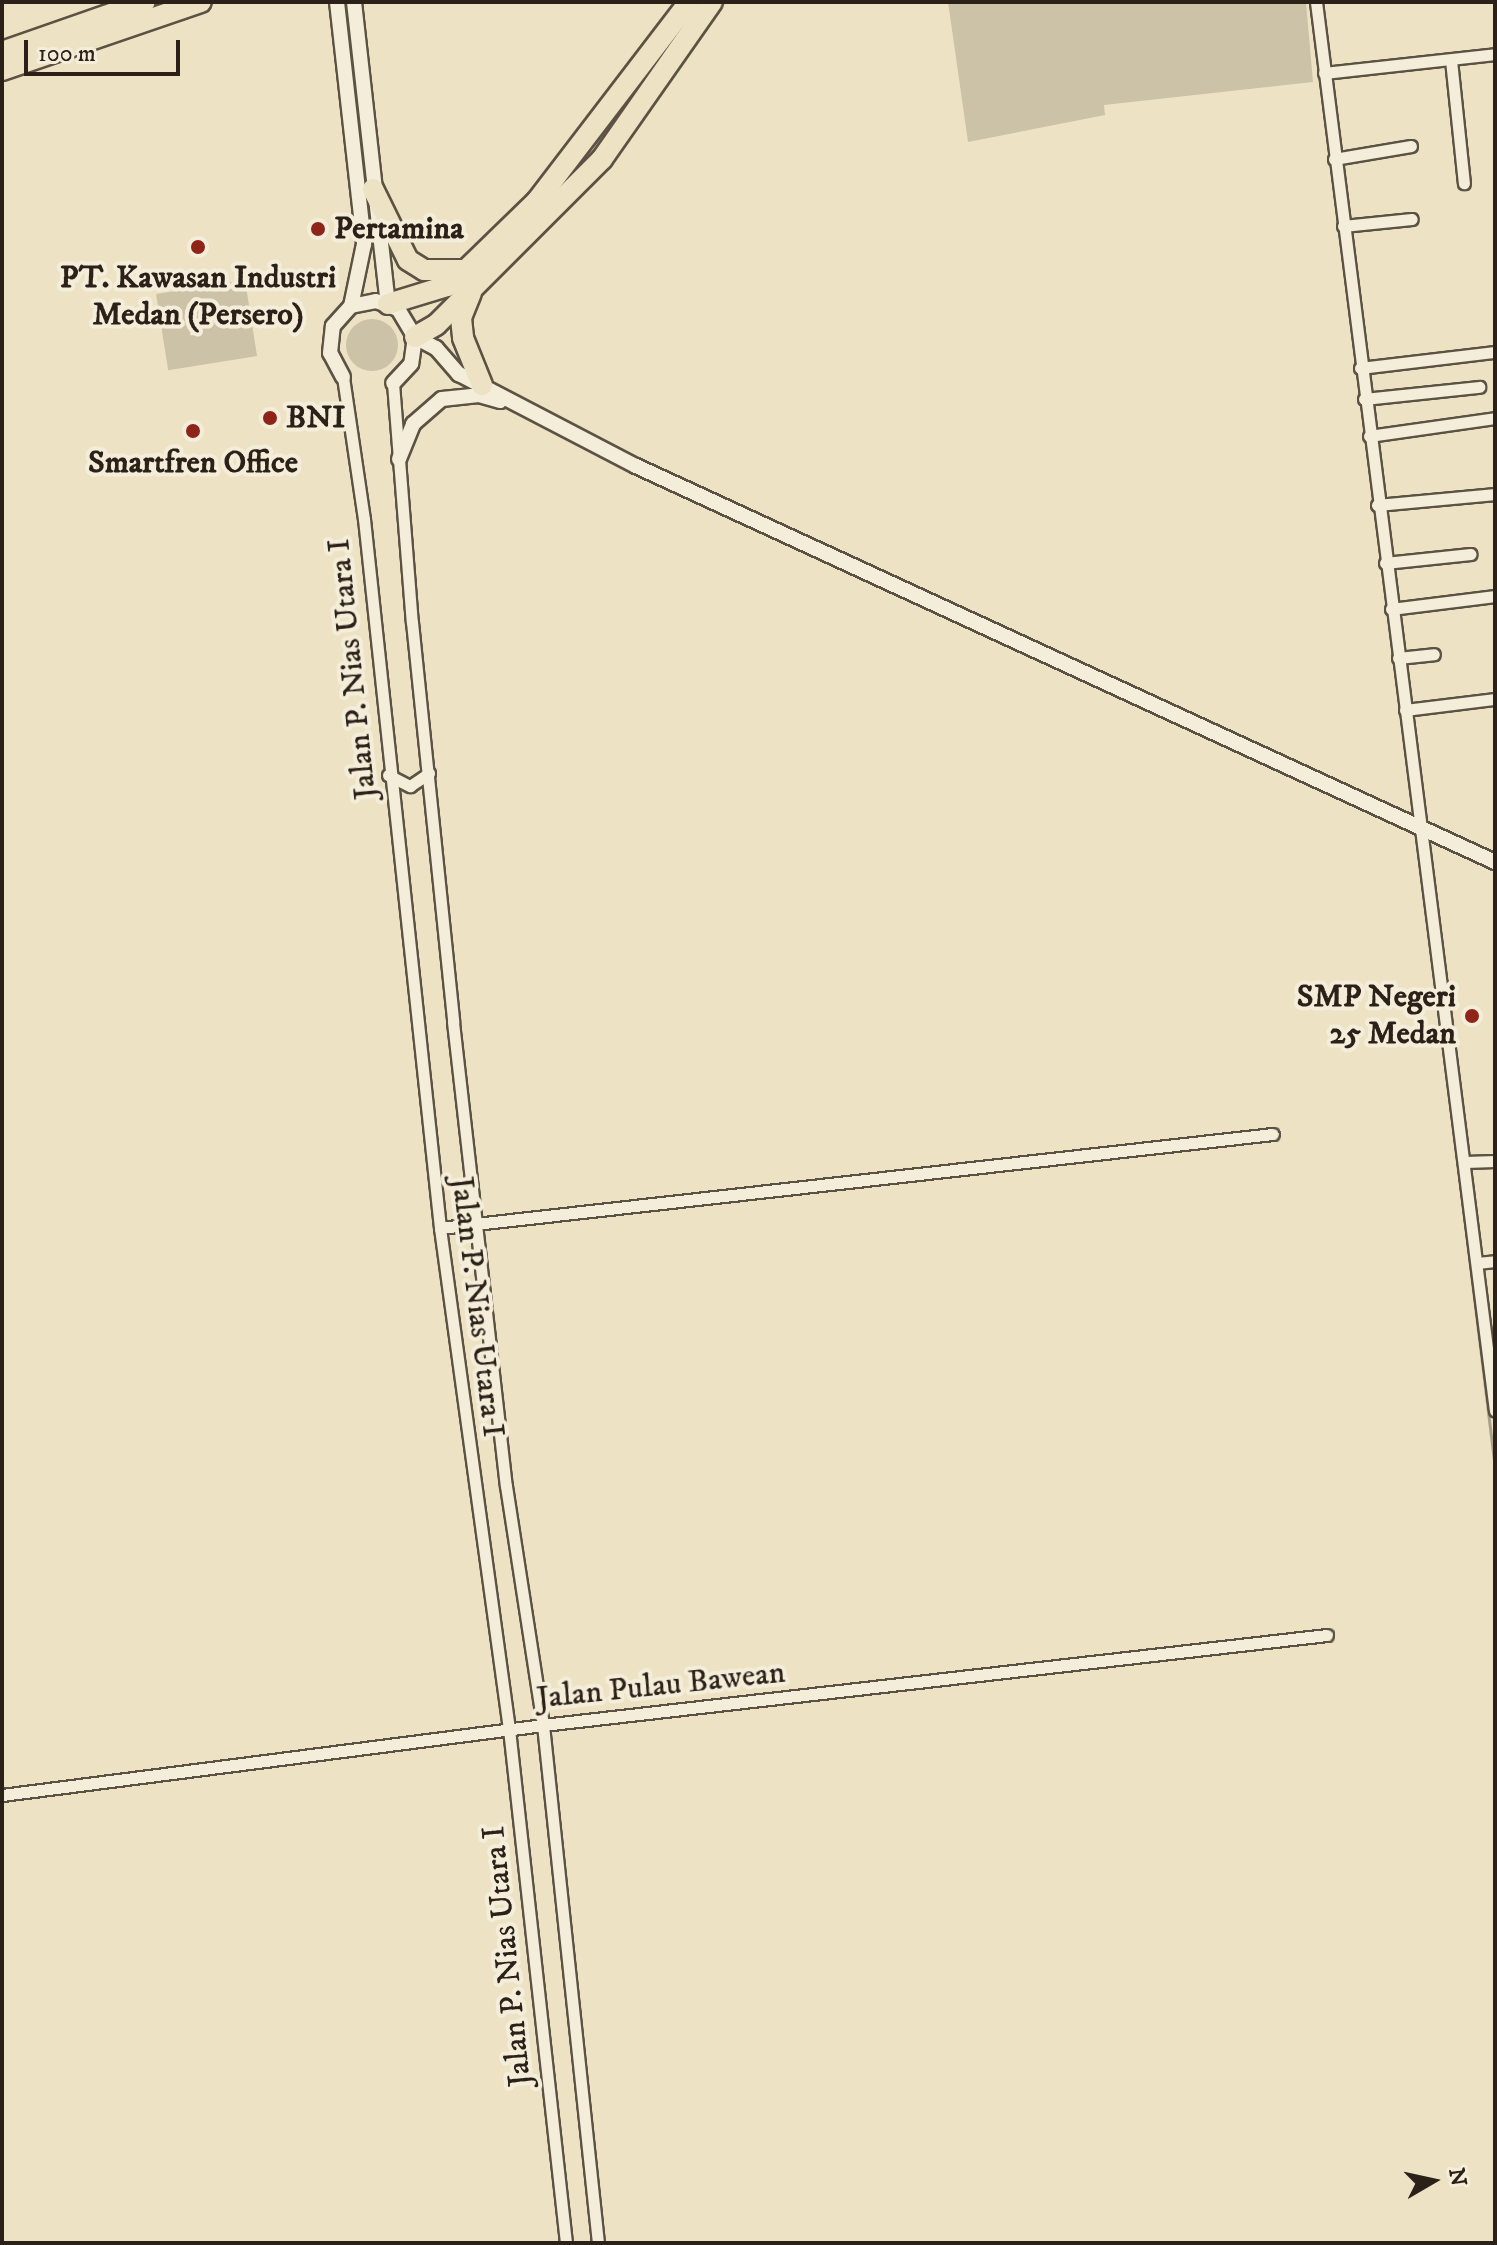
<!DOCTYPE html>
<style>
body{margin:0}
#map{position:relative;width:1497px;height:2245px;overflow:hidden;background:#ede3c4;font-family:"IM FELL DW Pica",serif}
div>[style]{position:absolute}
.green>*{inset:0;background:#ccc2a7;transform-origin:0 0}
.round{border-radius:50%}
.stream>*{height:3px;margin:-1.5px;padding:0 1.5px;transform-origin:1.5px;border-radius:1.5px;background:#aba18a}
.roads{filter:drop-shadow(2px 0 #5c5243) drop-shadow(-2px 0 #5c5243) drop-shadow(0 2px #5c5243) drop-shadow(0 -2px #5c5243)}
.street>*{height:11px;margin:-5.5px;padding:0 5.5px;transform-origin:5.5px;border-radius:5.5px;background:#f3edd9}
.secondary>*{height:14px;margin:-7px;padding:0 7px;transform-origin:7px;border-radius:7px;background:#f3edd9}
.highway>*{height:20px;margin:-10px;padding:0 10px;transform-origin:10px;border-radius:10px;background:#ede3c4}
.dots>*{width:22px;height:22px;translate:-50% -50%;box-sizing:border-box;border:4px solid #f3edd9;border-radius:50%}
span{translate:-50% -50%;white-space:nowrap;text-align:center;line-height:1.15;-webkit-text-stroke:8px #f3edd9;paint-order:stroke}
.poi-label{font-size:32px;color:#2c2118;font-weight:700}
.left{translate:0 -50%;text-align:left}
.right{translate:-100% -50%;text-align:right}
.street-label{font-size:32px;color:#2c2118}
.frame{position:absolute;inset:0;border:4px solid #2c2118;pointer-events:none}
.north{position:absolute;left:1393px;top:2141px;width:80px;height:80px;-webkit-text-stroke:6px #f3edd9;paint-order:stroke;rotate:81deg;font-size:22px;font-weight:700;line-height:32px;text-align:center;color:#2c2118}
.north::after{content:'';display:block;margin:auto;width:28px;height:36px;background:#2c2118;clip-path:polygon(50% 0,100% 100%,50% 72%,0 100%)}
.scale{position:absolute;left:24px;top:40px;width:156px;height:36px;box-sizing:border-box;border:4px solid #2c2118;border-top:0;padding-left:10px;font-size:24px;line-height:28px;white-space:nowrap;color:#2c2118;-webkit-text-stroke:6px #f3edd9;paint-order:stroke}
</style>
<div id="map">
<div class="green">
<div style="clip-path:polygon(948px 2px,1306px 2px,1313px 82px,1104px 105px,1105px 115px,968px 142px)"></div>
<div style="left:245px;top:280px;width:77px;height:90px;rotate:81deg"></div>
<div class="round" style="left:346px;top:319px;width:52px;height:52px"></div>
</div>
<div class="stream">
<div style="left:1455px;top:1143px;width:328px;rotate:83deg"></div>
</div>
<div class="roads">
<div class="street">
<div style="left:1316px;top:2px;width:1420px;rotate:82.76deg"></div>
<div style="left:1451px;top:60px;width:124px;rotate:84deg"></div>
<div style="left:1324px;top:73px;width:172px;rotate:-6.3deg"></div>
<div style="left:1334px;top:159px;width:78px;rotate:-9.6deg"></div>
<div style="left:1343px;top:226px;width:69px;rotate:-5.8deg"></div>
<div style="left:1360px;top:368px;width:136px;rotate:-6.8deg"></div>
<div style="left:343px;top:377px;width:144px;rotate:81.6deg"></div>
<div style="left:364px;top:519px;width:713px;rotate:83.88deg"></div>
<div style="left:440px;top:1228px;width:506px;rotate:82.16deg"></div>
<div style="left:509px;top:1729px;width:517px;rotate:83.67deg"></div>
<div style="left:393px;top:383px;width:240px;rotate:85.5deg"></div>
<div style="left:412px;top:622px;width:402px;rotate:84.1deg"></div>
<div style="left:453px;top:1022px;width:467px;rotate:83.5deg"></div>
<div style="left:506px;top:1486px;width:242px;rotate:81.2deg"></div>
<div style="left:543px;top:1725px;width:521px;rotate:83.94deg"></div>
<div style="left:1364px;top:399px;width:116px;rotate:-6deg"></div>
<div style="left:1369px;top:436px;width:127px;rotate:-8.1deg"></div>
<div style="left:1377px;top:505px;width:119px;rotate:-5.3deg"></div>
<div style="left:1385px;top:563px;width:86px;rotate:-6deg"></div>
<div style="left:1391px;top:609px;width:105px;rotate:-7.1deg"></div>
<div style="left:1398px;top:658px;width:36px;rotate:-6deg"></div>
<div style="left:1405px;top:710px;width:91px;rotate:-7deg"></div>
<div style="left:388px;top:775px;width:25px;rotate:27deg"></div>
<div style="left:410px;top:786px;width:23px;rotate:-34deg"></div>
<div style="left:1465px;top:1162px;width:30px;rotate:-2deg"></div>
<div style="left:440px;top:1228px;width:838px;rotate:-6.44deg"></div>
<div style="left:1477px;top:1263px;width:18px;rotate:-6deg"></div>
<div style="left:2px;top:1795px;width:546px;rotate:-7.37deg"></div>
<div style="left:543px;top:1725px;width:789px;rotate:-6.55deg"></div>
</div>
<div class="secondary">
<div style="left:337px;top:2px;width:244px;rotate:83.6deg"></div>
<div style="left:364px;top:244px;width:63px;rotate:101.8deg"></div>
<div style="left:354px;top:2px;width:304px;rotate:83.6deg"></div>
<div style="left:415px;top:337px;width:24px;rotate:28deg"></div>
<div style="left:436px;top:348px;width:35px;rotate:49deg"></div>
<div style="left:459px;top:374px;width:199px;rotate:27.5deg"></div>
<div style="left:636px;top:466px;width:946px;rotate:24.75deg"></div>
<div style="left:343px;top:377px;width:27px;rotate:-118deg"></div>
<div style="left:330px;top:353px;width:27px;rotate:-84deg"></div>
<div style="left:333px;top:326px;width:27px;rotate:-48deg"></div>
<div style="left:351px;top:306px;width:25px;rotate:-11deg"></div>
<div style="left:376px;top:301px;width:23px;rotate:20deg"></div>
<div style="left:398px;top:309px;width:33px;rotate:59deg"></div>
<div style="left:415px;top:337px;width:27px;rotate:98deg"></div>
<div style="left:411px;top:364px;width:26px;rotate:133deg"></div>
<div style="left:399px;top:459px;width:38px;rotate:-68deg"></div>
<div style="left:413px;top:424px;width:38px;rotate:-41deg"></div>
<div style="left:442px;top:399px;width:37px;rotate:-6deg"></div>
<div style="left:479px;top:395px;width:22px;rotate:16deg"></div>
</div>
<div class="highway">
<div style="left:2px;top:52px;width:151px;rotate:-19.3deg"></div>
<div style="left:2px;top:70px;width:210px;rotate:-18.9deg"></div>
<div style="left:373px;top:189px;width:79px;rotate:63.8deg"></div>
<div style="left:408px;top:260px;width:19px;rotate:32deg"></div>
<div style="left:424px;top:270px;width:42px"></div>
<div style="left:466px;top:270px;width:99px;rotate:-44.2deg"></div>
<div style="left:537px;top:201px;width:250px;rotate:-52.6deg"></div>
<div style="left:471px;top:293px;width:27px;rotate:112deg"></div>
<div style="left:461px;top:318px;width:20px;rotate:84deg"></div>
<div style="left:463px;top:338px;width:51px;rotate:68deg"></div>
<div style="left:388px;top:304px;width:62px;rotate:-17deg"></div>
<div style="left:447px;top:286px;width:25px;rotate:-40deg"></div>
<div style="left:415px;top:337px;width:24px;rotate:-30deg"></div>
<div style="left:436px;top:325px;width:235px;rotate:-45deg"></div>
<div style="left:602px;top:159px;width:192px;rotate:-55deg"></div>
</div>
</div>
<div class="dots">
<div style="left:318px;top:229px;background:#8f2418"></div>
<div style="left:198px;top:247px;background:#8f2418"></div>
<div style="left:270px;top:418px;background:#8f2418"></div>
<div style="left:193px;top:431px;background:#8f2418"></div>
<div style="left:1472px;top:1016px;background:#8f2418"></div>
</div>
<div class="poi-label">
<span class="left" style="left:334px;top:229px">Pertamina</span>
<span style="left:198px;top:297px">PT. Kawasan Industri<br>Medan (Persero)</span>
<span class="left" style="left:286px;top:418px">BNI</span>
<span style="left:193px;top:463px">Smartfren Office</span>
<span class="right" style="left:1456px;top:1016px">SMP Negeri<br>25 Medan</span>
</div>
<div class="street-label">
<span style="left:353px;top:669px;rotate:-96deg">Jalan P. Nias Utara I</span>
<span style="left:477px;top:1307px;rotate:83deg">Jalan P. Nias Utara I</span>
<span style="left:661px;top:1686px;rotate:-6deg">Jalan Pulau Bawean</span>
<span style="left:508px;top:1956px;rotate:-96deg">Jalan P. Nias Utara I</span>
</div>
<div class="frame"></div>
<div class="north">N</div>
<div class="scale">100 m</div>
</div>
